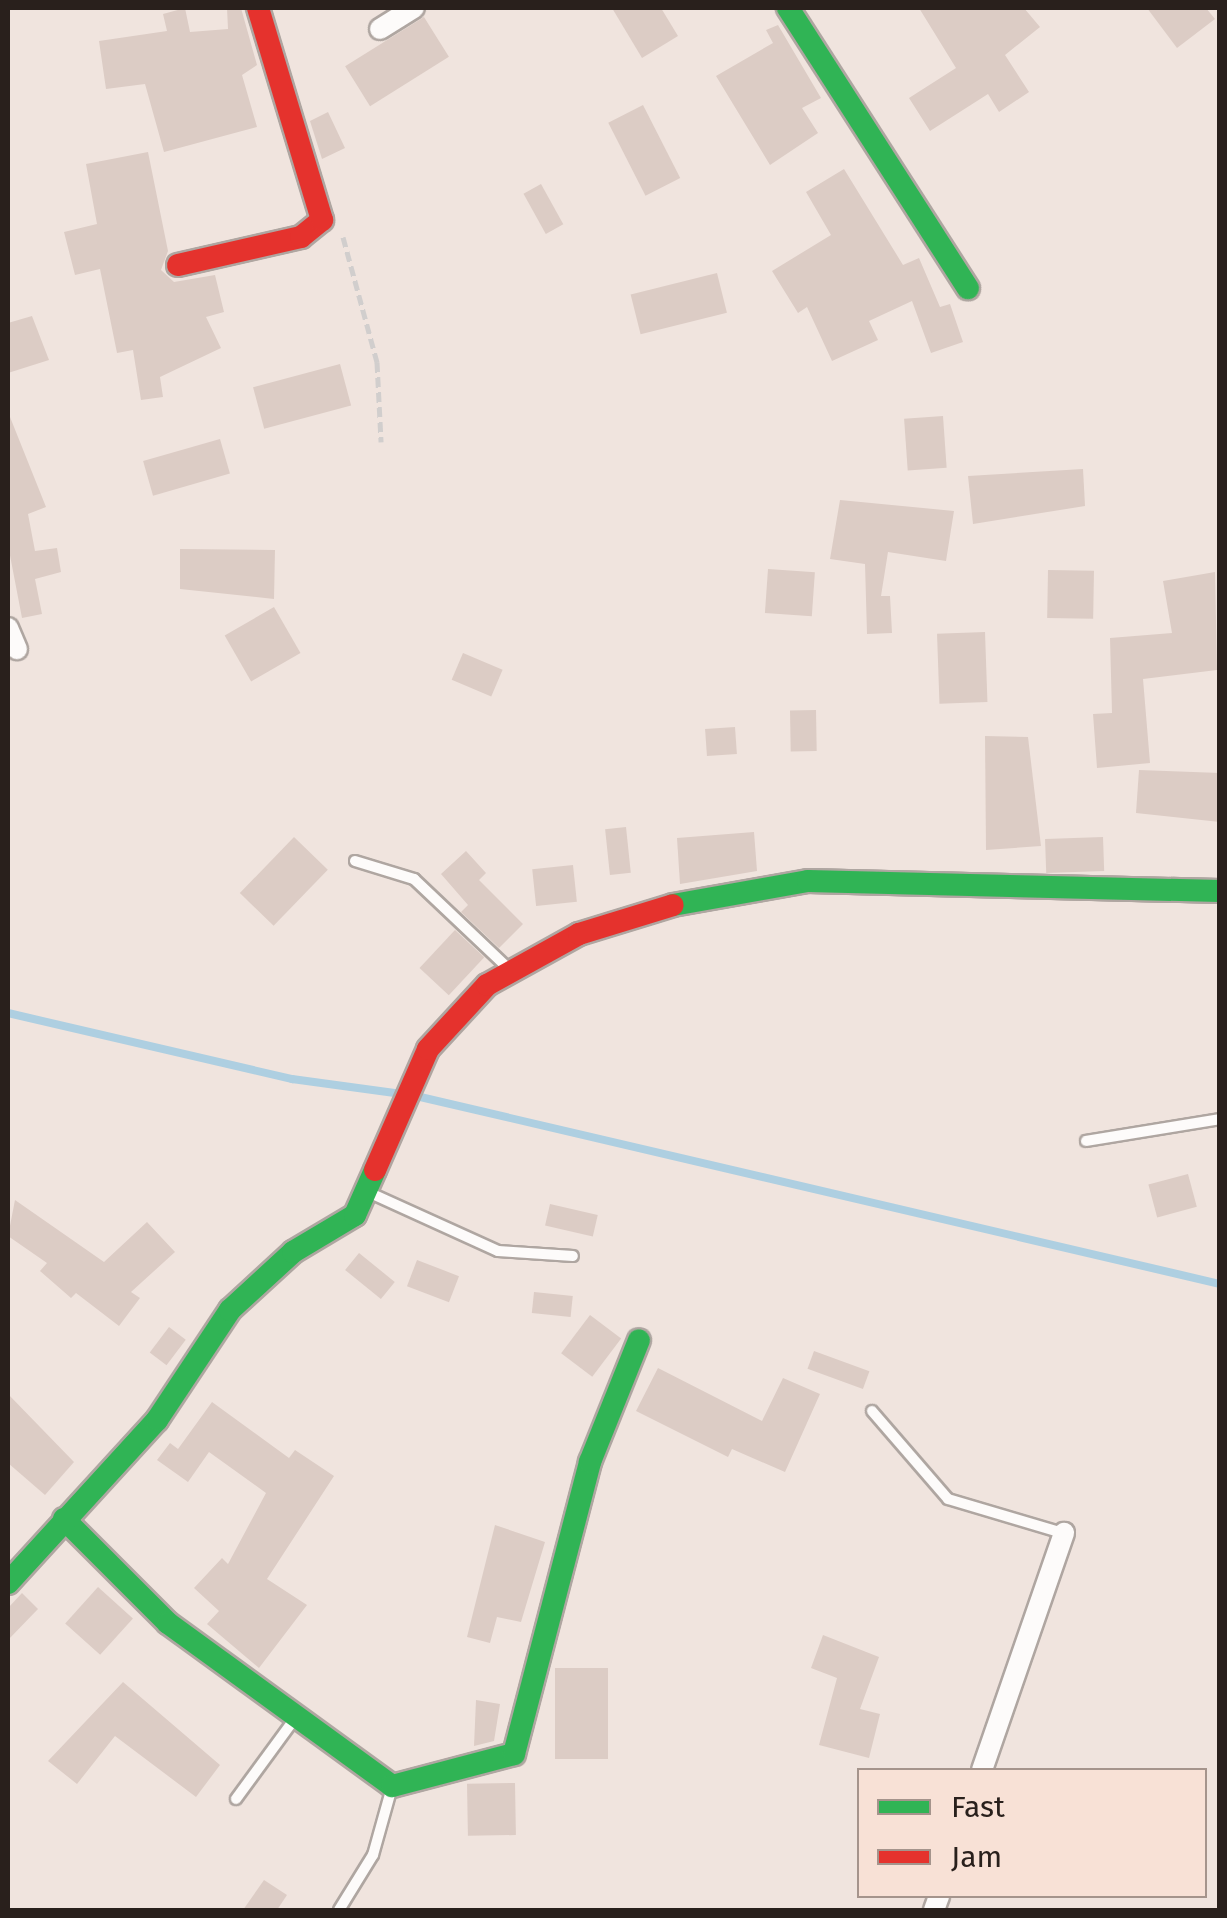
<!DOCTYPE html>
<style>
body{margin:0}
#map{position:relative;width:1227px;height:1918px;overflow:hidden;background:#f0e4de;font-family:"Fira Sans",sans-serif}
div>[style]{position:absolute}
.stream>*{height:8px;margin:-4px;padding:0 4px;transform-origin:4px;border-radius:4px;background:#aecfe1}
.building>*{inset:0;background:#dcccc5;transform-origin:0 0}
.path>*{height:5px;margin-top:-2.5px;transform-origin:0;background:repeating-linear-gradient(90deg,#d1cecd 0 10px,transparent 0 15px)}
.roads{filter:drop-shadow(2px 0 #afa6a1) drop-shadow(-2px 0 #afa6a1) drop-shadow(0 2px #afa6a1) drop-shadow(0 -2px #afa6a1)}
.lane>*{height:10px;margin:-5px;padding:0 5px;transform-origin:5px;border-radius:5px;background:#fdfbfa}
.street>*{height:20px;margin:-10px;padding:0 10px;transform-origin:10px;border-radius:10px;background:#fdfbfa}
.fast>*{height:22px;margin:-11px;padding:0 11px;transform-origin:11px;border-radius:11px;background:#30b455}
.jam>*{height:22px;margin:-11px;padding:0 11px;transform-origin:11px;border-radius:11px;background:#e5322d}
span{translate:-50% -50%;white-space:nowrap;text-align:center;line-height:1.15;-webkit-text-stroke:8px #f8e1d6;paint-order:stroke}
.frame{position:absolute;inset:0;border:10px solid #29201c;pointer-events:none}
.legend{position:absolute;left:857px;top:1768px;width:350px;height:130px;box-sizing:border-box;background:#f8e1d6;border:2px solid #a5948c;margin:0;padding:12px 18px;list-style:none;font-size:30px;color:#29201c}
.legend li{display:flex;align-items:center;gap:20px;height:50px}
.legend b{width:50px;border:2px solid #a5948c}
</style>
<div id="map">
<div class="stream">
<div style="left:8px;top:1013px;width:292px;rotate:13.1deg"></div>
<div style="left:292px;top:1079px;width:111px;rotate:7.8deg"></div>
<div style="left:416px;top:1096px;width:826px;rotate:13.16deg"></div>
</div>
<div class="building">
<div style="clip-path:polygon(185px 8px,190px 32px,228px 29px,227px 8px,241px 8px,257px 65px,242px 75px,257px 127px,164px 152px,145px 84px,106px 89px,99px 41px,167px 31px,163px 14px)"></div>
<div style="clip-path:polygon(612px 8px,661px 8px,678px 36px,642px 58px)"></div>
<div style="clip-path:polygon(919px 8px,1024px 8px,1040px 27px,1005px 55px,1029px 92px,999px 112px,988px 94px,930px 131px,909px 98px,956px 68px)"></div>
<div style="clip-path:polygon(1147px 8px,1206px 8px,1215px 19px,1177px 48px)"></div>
<div style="left:424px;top:17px;width:47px;height:93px;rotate:58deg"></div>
<div style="clip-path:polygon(778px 25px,821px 98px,802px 108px,818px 133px,770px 165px,716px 76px,773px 43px,766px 30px)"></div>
<div style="left:643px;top:105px;width:82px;height:39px;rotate:63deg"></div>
<div style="clip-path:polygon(328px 112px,345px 148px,322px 159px,310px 121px)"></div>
<div style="clip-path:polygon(148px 152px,168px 251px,161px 270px,174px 282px,215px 275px,224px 312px,206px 317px,221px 348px,160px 377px,163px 397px,141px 400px,133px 350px,117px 353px,100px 269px,75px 275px,64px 232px,97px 224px,86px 164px)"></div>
<div style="clip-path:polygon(844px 169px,903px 265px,919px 258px,940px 307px,950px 304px,963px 342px,931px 353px,912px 301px,869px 321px,878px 340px,832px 361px,807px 307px,798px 313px,772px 271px,831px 235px,806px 192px)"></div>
<div style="left:541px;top:184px;width:46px;height:20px;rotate:61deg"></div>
<div style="left:717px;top:273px;width:41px;height:89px;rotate:76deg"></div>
<div style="clip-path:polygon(32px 316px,49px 360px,8px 373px,8px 323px)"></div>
<div style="left:340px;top:364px;width:43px;height:90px;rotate:75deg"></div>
<div style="clip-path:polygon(8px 412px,46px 507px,28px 514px,35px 551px,57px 548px,61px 572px,35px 579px,42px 614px,22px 618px,8px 545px)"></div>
<div style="left:943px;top:416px;width:52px;height:39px;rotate:86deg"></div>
<div style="left:220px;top:439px;width:36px;height:80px;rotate:74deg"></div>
<div style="clip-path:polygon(1083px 469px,1085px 506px,973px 524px,968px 476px)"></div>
<div style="clip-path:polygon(840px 500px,954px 511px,946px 561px,888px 552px,881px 596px,890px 596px,892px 633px,867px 634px,865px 564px,830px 559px)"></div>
<div style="clip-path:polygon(180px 549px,275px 550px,274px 599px,180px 589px)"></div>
<div style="left:768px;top:569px;width:47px;height:44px;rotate:4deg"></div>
<div style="left:1048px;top:570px;width:46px;height:48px;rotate:1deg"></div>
<div style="clip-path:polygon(1215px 572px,1217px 670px,1143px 679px,1150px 763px,1097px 768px,1093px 714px,1112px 713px,1110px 638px,1172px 633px,1163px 581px)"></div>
<div style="left:274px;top:607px;width:53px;height:57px;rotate:60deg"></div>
<div style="left:985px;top:632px;width:70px;height:48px;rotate:88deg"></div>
<div style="left:463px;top:653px;width:43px;height:29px;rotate:23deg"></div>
<div style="left:816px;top:710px;width:41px;height:26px;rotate:89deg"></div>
<div style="left:735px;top:727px;width:27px;height:30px;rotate:86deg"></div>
<div style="clip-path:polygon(985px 736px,1028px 737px,1041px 846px,986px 850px)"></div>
<div style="clip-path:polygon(1139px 770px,1220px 773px,1220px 822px,1136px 813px)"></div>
<div style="left:626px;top:827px;width:46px;height:21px;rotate:84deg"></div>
<div style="clip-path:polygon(754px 832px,757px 871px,680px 884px,677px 838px)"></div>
<div style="left:294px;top:837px;width:47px;height:78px;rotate:44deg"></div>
<div style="left:1103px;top:837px;width:34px;height:58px;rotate:88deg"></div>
<div style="clip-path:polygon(466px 851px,486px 873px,479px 880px,523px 924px,499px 948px,461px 912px,468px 905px,441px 874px)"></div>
<div style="left:573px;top:865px;width:37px;height:41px;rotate:84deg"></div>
<div style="left:455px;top:930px;width:40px;height:52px;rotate:43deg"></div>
<div style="left:1188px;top:1174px;width:34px;height:41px;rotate:75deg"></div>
<div style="clip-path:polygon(15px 1200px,104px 1262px,147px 1222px,175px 1252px,131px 1292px,140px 1298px,119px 1326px,76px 1293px,71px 1298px,40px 1271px,47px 1263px,8px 1236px)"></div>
<div style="left:550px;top:1204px;width:49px;height:22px;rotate:13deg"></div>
<div style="left:359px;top:1253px;width:46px;height:22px;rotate:39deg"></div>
<div style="left:417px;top:1260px;width:45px;height:28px;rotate:21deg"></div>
<div style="left:534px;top:1292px;width:39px;height:21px;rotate:6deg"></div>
<div style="left:590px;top:1315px;width:39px;height:48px;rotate:37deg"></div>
<div style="left:169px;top:1327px;width:21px;height:32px;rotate:37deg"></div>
<div style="left:814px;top:1351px;width:59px;height:19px;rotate:20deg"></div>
<div style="clip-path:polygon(658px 1368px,762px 1421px,783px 1378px,820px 1394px,785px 1472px,732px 1449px,728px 1457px,636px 1411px)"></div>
<div style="clip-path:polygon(8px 1394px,74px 1462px,45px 1495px,8px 1463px)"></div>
<div style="clip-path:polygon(212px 1402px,289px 1458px,295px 1450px,334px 1476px,267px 1579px,307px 1605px,259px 1668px,207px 1624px,219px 1611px,194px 1588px,222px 1558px,228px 1564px,266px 1493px,209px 1452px,188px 1482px,157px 1460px,170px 1443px,178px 1449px)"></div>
<div style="clip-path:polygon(495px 1525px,545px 1542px,521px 1622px,497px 1617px,490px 1643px,467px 1637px)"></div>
<div style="left:98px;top:1587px;width:47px;height:49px;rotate:42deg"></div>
<div style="clip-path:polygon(22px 1593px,38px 1609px,8px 1640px,8px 1608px)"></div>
<div style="clip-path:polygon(823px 1635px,879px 1657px,860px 1709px,880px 1714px,869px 1758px,819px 1745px,837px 1678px,811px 1668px)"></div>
<div style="left:555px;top:1668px;width:53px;height:91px"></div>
<div style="clip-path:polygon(123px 1682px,220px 1765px,196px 1797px,115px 1736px,77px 1784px,48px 1761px)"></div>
<div style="clip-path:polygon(476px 1700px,500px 1704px,494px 1741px,474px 1746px)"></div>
<div style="left:515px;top:1783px;width:52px;height:48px;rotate:89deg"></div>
<div style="clip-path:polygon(264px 1880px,287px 1895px,277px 1910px,243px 1910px)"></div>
</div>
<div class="path">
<div style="left:343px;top:237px;width:130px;rotate:74.8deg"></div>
<div style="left:377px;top:362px;width:80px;rotate:87.1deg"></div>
</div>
<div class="roads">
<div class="lane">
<div style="left:355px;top:861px;width:62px;rotate:17deg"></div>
<div style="left:414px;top:879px;width:134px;rotate:43.5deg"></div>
<div style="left:1086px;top:1141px;width:136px;rotate:-9.3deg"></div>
<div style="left:368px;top:1192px;width:143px;rotate:24.4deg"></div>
<div style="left:498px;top:1251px;width:75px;rotate:3.8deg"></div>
<div style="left:872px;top:1411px;width:116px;rotate:49.2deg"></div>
<div style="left:948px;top:1499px;width:120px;rotate:16.5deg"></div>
<div style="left:236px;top:1799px;width:102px;rotate:-53.8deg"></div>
<div style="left:339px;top:1910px;width:65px;rotate:-58.3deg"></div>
<div style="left:373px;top:1855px;width:71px;rotate:-74.4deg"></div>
</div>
<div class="street">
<div style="left:380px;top:29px;width:40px;rotate:-32deg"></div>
<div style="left:8px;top:628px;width:23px;rotate:67deg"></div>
<div style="left:982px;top:1770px;width:251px;rotate:-70.9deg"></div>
<div style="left:934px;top:1910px;width:15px;rotate:-70deg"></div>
</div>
<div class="fast">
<div style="left:788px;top:8px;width:333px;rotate:57.3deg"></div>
<div style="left:673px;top:905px;width:137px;rotate:-10.1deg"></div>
<div style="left:808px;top:881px;width:412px;rotate:1.4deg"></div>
<div style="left:64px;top:1519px;width:147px;rotate:45deg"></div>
<div style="left:168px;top:1623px;width:277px;rotate:36deg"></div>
<div style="left:392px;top:1786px;width:126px;rotate:-14.7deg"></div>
<div style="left:514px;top:1754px;width:302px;rotate:-75.4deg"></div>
<div style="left:590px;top:1462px;width:131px;rotate:-68.1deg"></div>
<div style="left:8px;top:1583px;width:221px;rotate:-47.6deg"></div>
<div style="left:157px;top:1420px;width:132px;rotate:-56.4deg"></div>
<div style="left:230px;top:1310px;width:86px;rotate:-42.6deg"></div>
<div style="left:293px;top:1252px;width:72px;rotate:-30.8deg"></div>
<div style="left:355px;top:1215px;width:49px;rotate:-66deg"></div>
</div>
<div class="jam">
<div style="left:178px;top:265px;width:126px;rotate:-12.8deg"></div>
<div style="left:301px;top:237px;width:27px;rotate:-39deg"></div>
<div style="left:322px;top:220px;width:221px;rotate:-106.8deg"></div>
<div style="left:375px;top:1170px;width:132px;rotate:-66.3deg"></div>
<div style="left:428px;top:1049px;width:87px;rotate:-47.3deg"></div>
<div style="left:487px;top:985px;width:105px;rotate:-29deg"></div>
<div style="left:579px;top:934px;width:98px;rotate:-17.1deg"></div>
</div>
</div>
<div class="frame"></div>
<ul class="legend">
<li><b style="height:12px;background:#30b455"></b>Fast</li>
<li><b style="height:12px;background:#e5322d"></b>Jam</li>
</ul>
</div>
